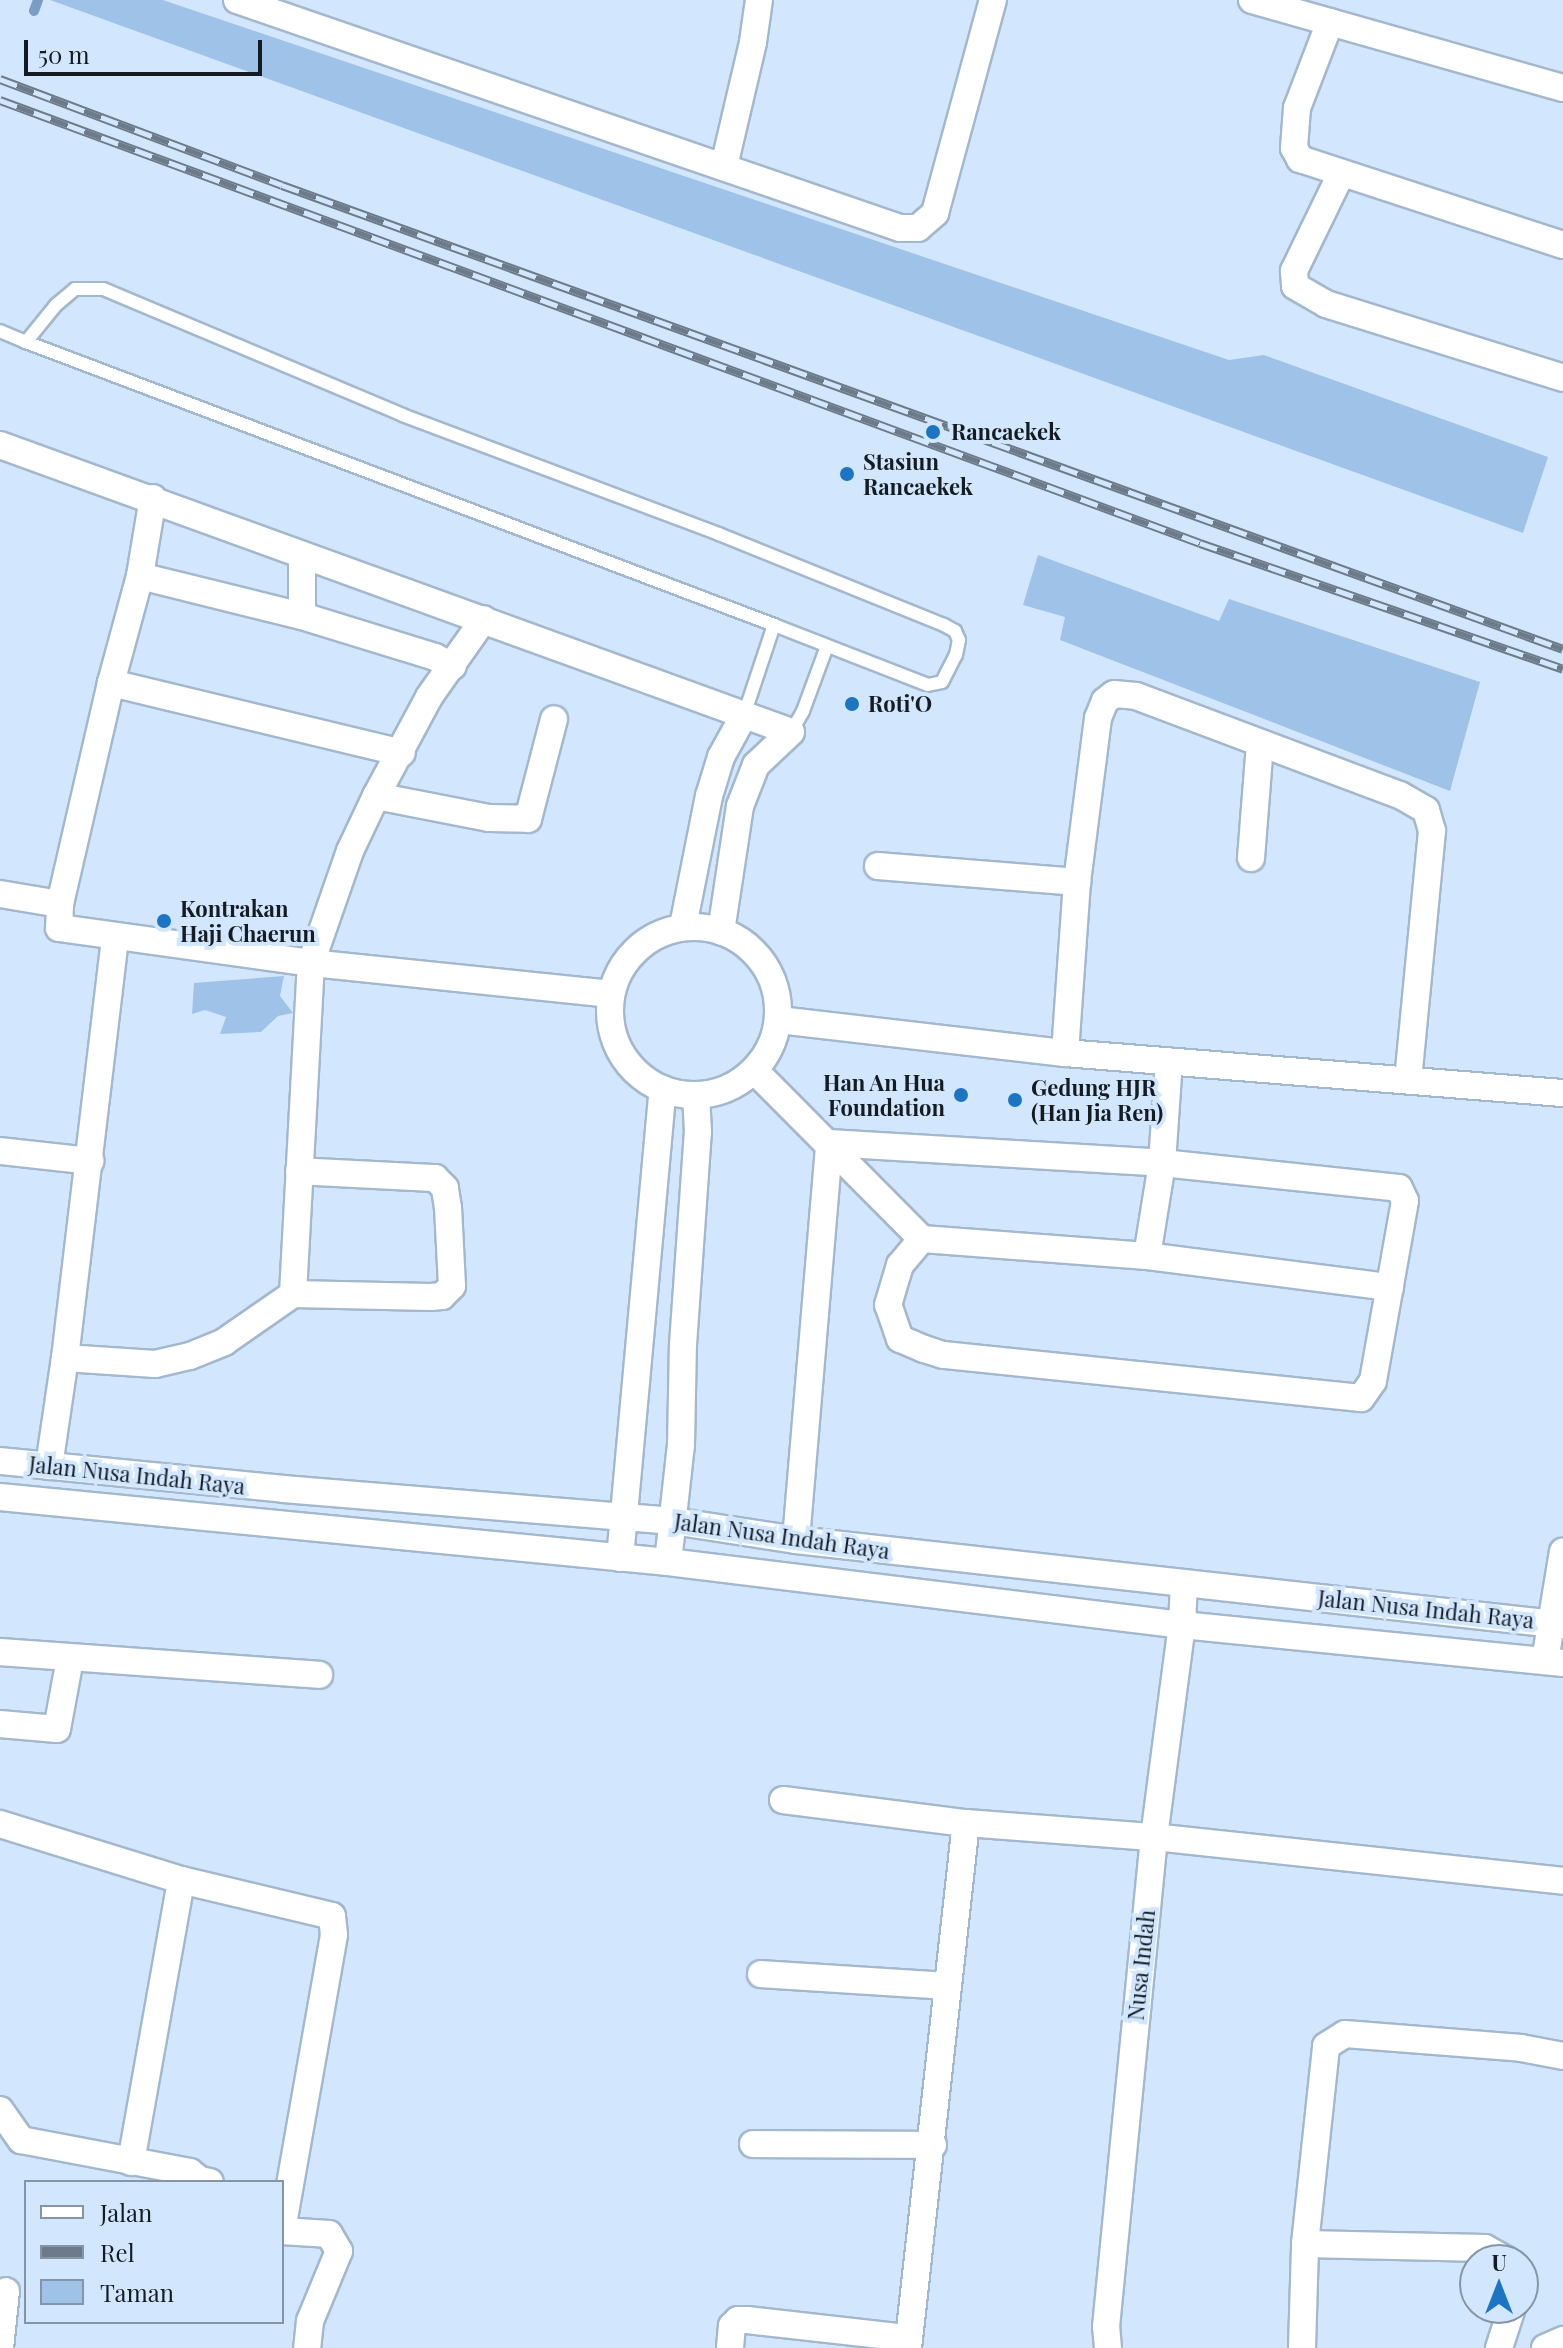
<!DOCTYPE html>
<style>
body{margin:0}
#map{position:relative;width:1563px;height:2348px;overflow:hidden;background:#d2e7fd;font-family:"Playfair Display",serif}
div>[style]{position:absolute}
.green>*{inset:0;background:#9fc2e8}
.stream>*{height:10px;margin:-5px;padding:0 5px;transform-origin:5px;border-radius:5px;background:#789ec6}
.roads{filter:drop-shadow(2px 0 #a4b8cd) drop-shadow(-2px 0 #a4b8cd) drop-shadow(0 2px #a4b8cd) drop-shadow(0 -2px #a4b8cd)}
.service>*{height:12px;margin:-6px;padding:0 6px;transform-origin:6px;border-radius:6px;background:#fff}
.minor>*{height:26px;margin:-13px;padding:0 13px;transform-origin:13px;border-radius:13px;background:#fff}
.minor>.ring{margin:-13px;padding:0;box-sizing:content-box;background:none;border:26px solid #fff;border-radius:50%}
.rail>*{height:9px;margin-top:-4.5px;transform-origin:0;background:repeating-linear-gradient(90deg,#d2e7fd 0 18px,#6c7a89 0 36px);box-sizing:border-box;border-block:2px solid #6c7a89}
.dots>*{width:22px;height:22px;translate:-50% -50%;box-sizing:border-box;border:4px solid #d2e7fd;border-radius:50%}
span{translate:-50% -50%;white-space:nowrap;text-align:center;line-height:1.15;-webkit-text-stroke:8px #d2e7fd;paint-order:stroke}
.poi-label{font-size:22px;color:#141b23;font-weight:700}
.left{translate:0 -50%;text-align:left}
.right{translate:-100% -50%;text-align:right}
.street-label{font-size:22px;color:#141b23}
.legend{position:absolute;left:24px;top:2180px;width:260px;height:144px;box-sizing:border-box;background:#d2e7fd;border:2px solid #8695a6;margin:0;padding:10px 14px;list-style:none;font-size:24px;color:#141b23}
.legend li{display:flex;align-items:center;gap:16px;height:40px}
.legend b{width:40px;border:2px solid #8695a6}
.north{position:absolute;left:1459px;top:2244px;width:80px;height:80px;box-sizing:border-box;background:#d2e7fd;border:2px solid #8695a6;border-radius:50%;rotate:0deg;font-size:22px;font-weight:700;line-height:32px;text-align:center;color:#141b23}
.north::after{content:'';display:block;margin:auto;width:28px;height:36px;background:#1b75c3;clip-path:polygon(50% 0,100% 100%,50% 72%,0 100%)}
.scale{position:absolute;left:24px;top:40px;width:238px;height:36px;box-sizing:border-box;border:4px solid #141b23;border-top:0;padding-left:10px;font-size:24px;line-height:28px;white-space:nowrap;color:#141b23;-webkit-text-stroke:6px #d2e7fd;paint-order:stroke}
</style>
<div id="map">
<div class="green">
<div style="clip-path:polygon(50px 0,163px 0,1229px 360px,1264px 355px,1548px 457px,1523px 533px)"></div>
<div style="clip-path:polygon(1038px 555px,1219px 621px,1229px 599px,1480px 682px,1450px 791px,1060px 640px,1065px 617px,1023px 605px)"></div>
<div style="clip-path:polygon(284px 976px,280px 996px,293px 1013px,278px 1016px,261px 1032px,220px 1034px,226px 1017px,205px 1010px,192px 1014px,194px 983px)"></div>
</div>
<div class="stream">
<div style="left:34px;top:11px;width:12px;rotate:-70deg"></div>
</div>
<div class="roads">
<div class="service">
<div style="left:0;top:331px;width:28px;rotate:23deg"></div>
<div style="left:26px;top:342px;width:800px;rotate:20.72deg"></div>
<div style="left:774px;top:625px;width:165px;rotate:21.3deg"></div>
<div style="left:928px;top:685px;width:14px;rotate:-12deg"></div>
<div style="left:942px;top:682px;width:30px;rotate:-63deg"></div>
<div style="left:956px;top:655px;width:15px;rotate:-79deg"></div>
<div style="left:959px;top:640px;width:10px;rotate:-114deg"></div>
<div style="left:955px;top:631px;width:13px;rotate:-151deg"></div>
<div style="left:944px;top:625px;width:243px;rotate:-158deg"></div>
<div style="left:719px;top:534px;width:338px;rotate:-159.4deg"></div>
<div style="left:403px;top:415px;width:325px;rotate:-157.2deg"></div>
<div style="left:103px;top:289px;width:28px;rotate:180deg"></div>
<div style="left:75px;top:289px;width:25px;rotate:140deg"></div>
<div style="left:56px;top:305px;width:48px;rotate:129deg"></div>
<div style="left:744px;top:715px;width:95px;rotate:-71.6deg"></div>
<div style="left:791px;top:732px;width:24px;rotate:-60deg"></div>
<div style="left:803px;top:711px;width:69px;rotate:-69.7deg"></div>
</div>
<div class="minor">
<div style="left:237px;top:0;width:701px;rotate:18.98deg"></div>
<div style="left:900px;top:228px;width:18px"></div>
<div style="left:918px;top:228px;width:23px;rotate:-41deg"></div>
<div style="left:935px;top:213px;width:221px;rotate:-74.8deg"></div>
<div style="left:1252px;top:0;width:323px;rotate:15.8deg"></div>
<div style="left:1330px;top:22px;width:92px;rotate:111deg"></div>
<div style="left:1297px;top:108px;width:40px;rotate:94.3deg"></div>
<div style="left:1294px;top:148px;width:13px;rotate:61deg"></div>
<div style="left:1300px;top:159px;width:277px;rotate:18.1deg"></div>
<div style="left:724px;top:166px;width:127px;rotate:-76.8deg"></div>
<div style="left:753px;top:42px;width:42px;rotate:-81.9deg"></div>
<div style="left:1341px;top:174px;width:108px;rotate:115.9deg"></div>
<div style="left:1294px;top:271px;width:15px;rotate:86deg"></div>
<div style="left:1295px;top:286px;width:36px;rotate:30deg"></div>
<div style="left:1326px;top:304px;width:248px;rotate:17.3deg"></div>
<div style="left:0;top:445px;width:841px;rotate:19.94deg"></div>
<div style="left:791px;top:732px;width:48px;rotate:136.7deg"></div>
<div style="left:756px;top:765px;width:44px;rotate:111.3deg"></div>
<div style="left:740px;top:806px;width:127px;rotate:98.6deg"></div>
<div style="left:153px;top:498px;width:79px;rotate:99.5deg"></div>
<div style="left:140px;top:576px;width:111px;rotate:105.2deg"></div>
<div style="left:111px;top:683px;width:227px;rotate:103deg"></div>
<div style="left:60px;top:904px;width:24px;rotate:92deg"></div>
<div style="left:59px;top:928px;width:254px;rotate:7.9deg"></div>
<div style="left:311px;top:963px;width:301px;rotate:5.9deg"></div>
<div style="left:302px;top:557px;width:59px;rotate:90deg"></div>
<div style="left:302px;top:616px;width:139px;rotate:17.1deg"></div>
<div style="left:435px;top:657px;width:20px;rotate:27deg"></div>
<div style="left:140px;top:576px;width:167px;rotate:13.9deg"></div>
<div style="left:111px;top:683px;width:299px;rotate:13.5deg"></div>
<div style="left:376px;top:796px;width:115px;rotate:11deg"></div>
<div style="left:489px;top:818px;width:39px;rotate:1deg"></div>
<div style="left:528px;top:819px;width:103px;rotate:-75.4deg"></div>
<div style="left:1251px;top:858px;width:115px;rotate:-85.5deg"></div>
<div style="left:878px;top:866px;width:200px;rotate:4.6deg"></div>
<div style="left:0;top:894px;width:61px;rotate:9.5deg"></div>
<div style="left:683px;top:926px;width:133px;rotate:-78.7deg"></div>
<div style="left:709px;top:796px;width:41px;rotate:-72.9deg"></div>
<div style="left:721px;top:757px;width:48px;rotate:-61.3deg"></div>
<div class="ring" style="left:610px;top:927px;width:142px;height:142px"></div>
<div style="left:779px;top:1020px;width:288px;rotate:6.6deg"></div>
<div style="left:1065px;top:1053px;width:500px;rotate:4.6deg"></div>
<div style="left:1065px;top:1053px;width:171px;rotate:-86deg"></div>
<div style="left:1077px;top:882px;width:165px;rotate:-82.7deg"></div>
<div style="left:1098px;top:718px;width:18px;rotate:-68deg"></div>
<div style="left:1105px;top:701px;width:11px;rotate:-38deg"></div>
<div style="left:1114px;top:694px;width:22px;rotate:5deg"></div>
<div style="left:1136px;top:696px;width:282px;rotate:20.6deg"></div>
<div style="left:1400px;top:795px;width:30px;rotate:30deg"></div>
<div style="left:1426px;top:810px;width:22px;rotate:74deg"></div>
<div style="left:1432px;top:831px;width:250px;rotate:95.5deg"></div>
<div style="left:755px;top:1071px;width:237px;rotate:45.2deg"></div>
<div style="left:922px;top:1239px;width:226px;rotate:4.3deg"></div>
<div style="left:1147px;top:1256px;width:245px;rotate:7.3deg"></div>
<div style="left:0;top:1151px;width:91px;rotate:6.3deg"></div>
<div style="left:1147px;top:1256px;width:94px;rotate:-80.8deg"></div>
<div style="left:1162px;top:1163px;width:102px;rotate:-86.1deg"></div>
<div style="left:293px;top:1294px;width:331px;rotate:-86.9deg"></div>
<div style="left:311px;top:963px;width:119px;rotate:-70.8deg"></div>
<div style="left:350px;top:851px;width:61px;rotate:-64.7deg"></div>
<div style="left:376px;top:796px;width:112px;rotate:-61.8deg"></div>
<div style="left:429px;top:697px;width:95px;rotate:-54.8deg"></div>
<div style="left:65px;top:1358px;width:90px;rotate:3.8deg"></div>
<div style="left:155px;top:1364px;width:36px;rotate:-13deg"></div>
<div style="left:190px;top:1356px;width:37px;rotate:-22deg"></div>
<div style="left:224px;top:1342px;width:84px;rotate:-34.8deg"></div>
<div style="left:293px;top:1294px;width:138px;rotate:1.2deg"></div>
<div style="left:431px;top:1297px;width:11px;rotate:-5deg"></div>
<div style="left:442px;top:1296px;width:14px;rotate:-45deg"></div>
<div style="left:452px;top:1286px;width:78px;rotate:-92.9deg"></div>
<div style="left:448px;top:1208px;width:20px;rotate:-99deg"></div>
<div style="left:445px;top:1188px;width:14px;rotate:-135deg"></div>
<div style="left:435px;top:1178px;width:136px;rotate:-177.1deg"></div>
<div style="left:0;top:1461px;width:285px;rotate:5.6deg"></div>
<div style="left:284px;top:1489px;width:390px;rotate:4.7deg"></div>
<div style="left:673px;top:1521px;width:124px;rotate:8.8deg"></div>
<div style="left:796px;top:1540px;width:772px;rotate:6.32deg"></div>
<div style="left:49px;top:1466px;width:109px;rotate:-81.6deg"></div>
<div style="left:65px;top:1358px;width:424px;rotate:-83.2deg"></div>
<div style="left:0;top:1497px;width:671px;rotate:5.56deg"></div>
<div style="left:668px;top:1562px;width:518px;rotate:6.99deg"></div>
<div style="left:1182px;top:1625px;width:383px;rotate:5.7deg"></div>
<div style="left:796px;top:1540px;width:398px;rotate:-85.2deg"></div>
<div style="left:829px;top:1143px;width:334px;rotate:3.4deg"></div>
<div style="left:1162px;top:1163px;width:238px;rotate:6deg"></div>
<div style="left:1399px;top:1188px;width:14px;rotate:65deg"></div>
<div style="left:1405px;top:1201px;width:183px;rotate:100.1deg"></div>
<div style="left:1373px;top:1381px;width:21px;rotate:125deg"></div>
<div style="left:1361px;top:1398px;width:420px;rotate:-174.1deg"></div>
<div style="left:943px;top:1355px;width:20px;rotate:-162deg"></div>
<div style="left:924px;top:1349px;width:26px;rotate:-157deg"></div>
<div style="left:900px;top:1339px;width:36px;rotate:-109deg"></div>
<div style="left:888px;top:1305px;width:42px;rotate:-73.3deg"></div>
<div style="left:900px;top:1265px;width:34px;rotate:-50deg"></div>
<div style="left:620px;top:1558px;width:471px;rotate:-84.8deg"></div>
<div style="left:668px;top:1562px;width:118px;rotate:-83.7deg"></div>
<div style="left:681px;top:1445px;width:100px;rotate:-88.9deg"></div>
<div style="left:683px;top:1345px;width:214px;rotate:-86deg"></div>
<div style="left:698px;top:1132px;width:37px;rotate:-93deg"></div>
<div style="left:0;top:1652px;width:320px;rotate:4.1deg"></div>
<div style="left:1545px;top:1661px;width:111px;rotate:-80.7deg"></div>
<div style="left:0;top:1724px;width:57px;rotate:5deg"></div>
<div style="left:57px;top:1729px;width:71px;rotate:-79.5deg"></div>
<div style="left:783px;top:1800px;width:184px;rotate:7.2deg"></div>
<div style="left:966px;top:1823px;width:189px;rotate:4.3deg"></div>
<div style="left:1154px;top:1837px;width:411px;rotate:6.1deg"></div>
<div style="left:0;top:1824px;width:189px;rotate:17.2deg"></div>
<div style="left:181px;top:1880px;width:155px;rotate:13.4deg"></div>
<div style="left:332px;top:1916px;width:19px;rotate:84deg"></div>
<div style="left:334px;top:1935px;width:300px;rotate:100deg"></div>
<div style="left:761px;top:1974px;width:186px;rotate:3.7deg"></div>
<div style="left:0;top:2110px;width:37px;rotate:55deg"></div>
<div style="left:21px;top:2140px;width:172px;rotate:10.7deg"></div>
<div style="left:190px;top:2172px;width:13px;rotate:39deg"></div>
<div style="left:200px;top:2180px;width:10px;rotate:11deg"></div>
<div style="left:753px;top:2144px;width:180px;rotate:0.3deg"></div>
<div style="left:131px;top:2162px;width:286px;rotate:-79.9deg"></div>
<div style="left:282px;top:2231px;width:47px;rotate:3.7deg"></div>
<div style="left:329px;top:2234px;width:20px;rotate:60deg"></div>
<div style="left:339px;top:2251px;width:76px;rotate:112.5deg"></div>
<div style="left:310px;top:2321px;width:27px;rotate:96deg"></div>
<div style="left:1305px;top:2244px;width:180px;rotate:1.3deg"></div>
<div style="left:1485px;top:2248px;width:25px;rotate:29deg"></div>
<div style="left:0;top:2348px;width:57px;rotate:-84deg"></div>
<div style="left:730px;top:2348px;width:22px;rotate:-85deg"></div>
<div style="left:732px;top:2326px;width:8px;rotate:-45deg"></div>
<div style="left:738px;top:2320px;width:9px"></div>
<div style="left:747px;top:2320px;width:162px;rotate:6.4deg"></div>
<div style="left:908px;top:2348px;width:528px;rotate:-83.7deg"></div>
<div style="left:1108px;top:2348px;width:21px;rotate:-95deg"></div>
<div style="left:1106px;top:2327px;width:492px;rotate:-84.4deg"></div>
<div style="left:1154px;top:1837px;width:214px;rotate:-82.5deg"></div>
<div style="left:1182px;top:1625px;width:42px;rotate:-87.3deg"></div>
<div style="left:1302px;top:2348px;width:104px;rotate:-88.3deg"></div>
<div style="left:1305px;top:2244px;width:199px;rotate:-83.9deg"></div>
<div style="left:1326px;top:2046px;width:22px;rotate:-32deg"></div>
<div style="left:1345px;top:2034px;width:177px;rotate:4.5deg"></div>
<div style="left:1521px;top:2048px;width:43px;rotate:10.8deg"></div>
<div style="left:1499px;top:2348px;width:42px;rotate:-72deg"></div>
<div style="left:1545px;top:2348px;width:20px;rotate:-24deg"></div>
</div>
</div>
<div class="rail">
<div style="left:0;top:79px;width:301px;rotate:20.6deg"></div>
<div style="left:282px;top:185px;width:1362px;rotate:19.91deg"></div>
<div style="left:0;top:100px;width:1279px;rotate:20.26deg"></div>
<div style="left:1200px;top:543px;width:384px;rotate:19.1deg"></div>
</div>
<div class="dots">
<div style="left:933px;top:432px;background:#1b75c3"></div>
<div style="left:847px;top:474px;background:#1b75c3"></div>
<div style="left:852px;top:704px;background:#1b75c3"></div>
<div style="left:164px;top:921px;background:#1b75c3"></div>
<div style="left:961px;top:1095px;background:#1b75c3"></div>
<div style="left:1015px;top:1100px;background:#1b75c3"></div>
</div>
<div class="poi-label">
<span class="left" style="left:951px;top:432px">Rancaekek</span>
<span class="left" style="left:863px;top:474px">Stasiun<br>Rancaekek</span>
<span class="left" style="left:868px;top:704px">Roti'O</span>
<span class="left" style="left:180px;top:921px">Kontrakan<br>Haji Chaerun</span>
<span class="right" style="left:945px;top:1095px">Han An Hua<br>Foundation</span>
<span class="left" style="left:1031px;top:1100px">Gedung HJR<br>(Han Jia Ren)</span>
</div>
<div class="street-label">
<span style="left:137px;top:1475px;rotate:6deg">Jalan Nusa Indah Raya</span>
<span style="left:782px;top:1536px;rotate:8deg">Jalan Nusa Indah Raya</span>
<span style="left:1426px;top:1609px;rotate:6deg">Jalan Nusa Indah Raya</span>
<span style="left:1141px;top:1965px;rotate:-84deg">Nusa Indah</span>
</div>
<ul class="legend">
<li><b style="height:10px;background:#fff"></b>Jalan</li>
<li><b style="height:10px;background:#6c7a89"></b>Rel</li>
<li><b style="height:22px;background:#9fc2e8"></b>Taman</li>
</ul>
<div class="north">U</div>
<div class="scale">50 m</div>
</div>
